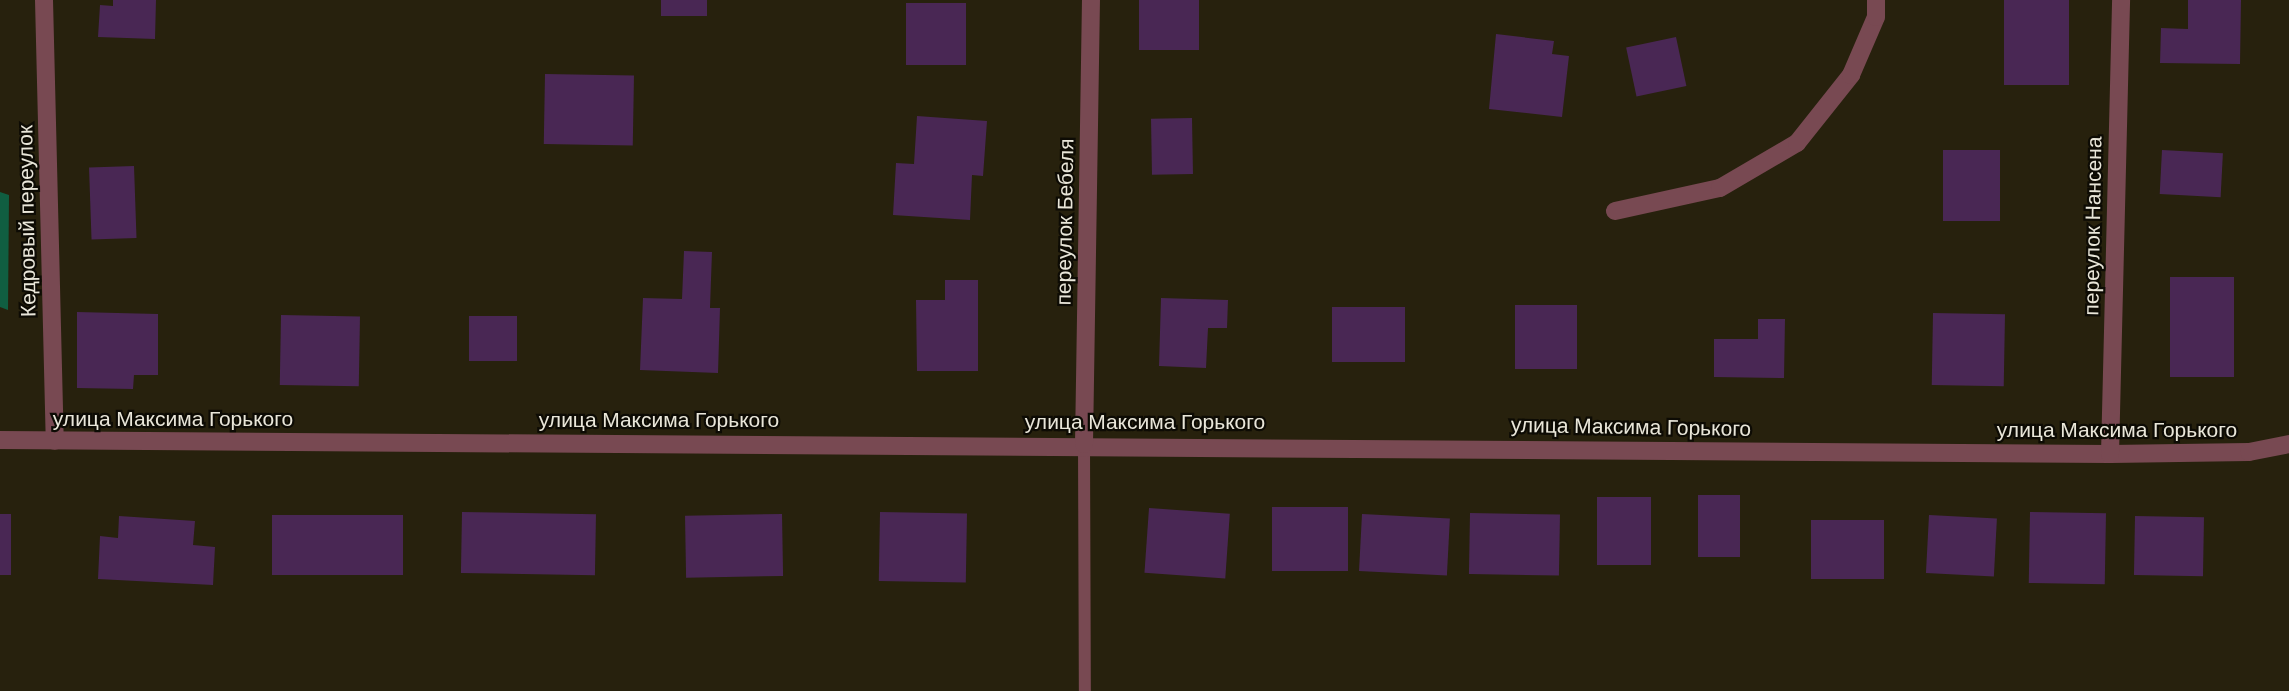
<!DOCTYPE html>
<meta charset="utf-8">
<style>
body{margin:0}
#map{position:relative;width:2289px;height:691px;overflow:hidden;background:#27210d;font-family:"DM Sans",sans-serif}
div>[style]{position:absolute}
.forest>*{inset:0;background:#105e41}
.building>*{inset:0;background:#492754;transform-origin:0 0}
.lane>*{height:12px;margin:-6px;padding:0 6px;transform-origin:6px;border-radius:6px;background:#784952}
.street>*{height:18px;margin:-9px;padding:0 9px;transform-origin:9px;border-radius:9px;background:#784952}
span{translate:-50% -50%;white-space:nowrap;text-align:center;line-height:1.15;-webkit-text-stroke:4.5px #0d0b04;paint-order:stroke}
.street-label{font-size:21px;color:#e9e6d9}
</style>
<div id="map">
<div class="forest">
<div style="clip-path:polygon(0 192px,9px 195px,8px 310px,0 307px)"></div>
</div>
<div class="building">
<div style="clip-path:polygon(113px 0,156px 0,155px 39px,98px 37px,100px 5px,113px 6px)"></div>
<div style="left:661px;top:0;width:46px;height:16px"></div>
<div style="left:1139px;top:0;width:60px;height:50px"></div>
<div style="left:2004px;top:0;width:65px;height:85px"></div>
<div style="clip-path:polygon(2188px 0,2241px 0,2240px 64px,2160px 63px,2161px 28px,2188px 29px)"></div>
<div style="left:906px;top:3px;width:60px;height:62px"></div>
<div style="clip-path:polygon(1496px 34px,1554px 41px,1552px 54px,1569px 56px,1562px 117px,1489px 109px)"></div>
<div style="left:1676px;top:37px;width:50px;height:51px;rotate:78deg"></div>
<div style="left:545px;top:74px;width:89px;height:70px;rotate:1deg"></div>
<div style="clip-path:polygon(917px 116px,987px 121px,983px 176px,972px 175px,970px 220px,893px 215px,896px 163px,914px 164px)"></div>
<div style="left:1192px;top:118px;width:56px;height:41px;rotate:89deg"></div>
<div style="left:1943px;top:150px;width:57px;height:71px"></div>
<div style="left:2162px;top:150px;width:61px;height:44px;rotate:3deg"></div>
<div style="left:134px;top:166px;width:72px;height:45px;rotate:88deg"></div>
<div style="clip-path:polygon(684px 251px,712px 252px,710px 308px,720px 308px,718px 373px,640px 370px,643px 298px,682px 299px)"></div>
<div style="left:2170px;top:277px;width:64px;height:100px"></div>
<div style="clip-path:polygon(945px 280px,978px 280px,978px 371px,917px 371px,916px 300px,945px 300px)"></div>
<div style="clip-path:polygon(1161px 298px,1228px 300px,1227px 328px,1208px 328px,1206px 368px,1159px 366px)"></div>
<div style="left:1515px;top:305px;width:62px;height:64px"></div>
<div style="left:1332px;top:307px;width:73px;height:55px"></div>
<div style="clip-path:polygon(77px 312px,158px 314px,158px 375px,134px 375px,133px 389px,77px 388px)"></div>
<div style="left:1933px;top:313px;width:72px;height:72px;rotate:1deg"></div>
<div style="left:281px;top:315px;width:79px;height:70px;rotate:1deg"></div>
<div style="left:469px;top:316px;width:48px;height:45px"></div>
<div style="clip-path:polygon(1758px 319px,1785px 319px,1784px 378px,1714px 377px,1714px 339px,1758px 339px)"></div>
<div style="left:1698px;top:495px;width:42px;height:62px"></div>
<div style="left:1597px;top:497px;width:54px;height:68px"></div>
<div style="left:1272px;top:507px;width:76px;height:64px"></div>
<div style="left:1149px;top:508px;width:81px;height:65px;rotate:4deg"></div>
<div style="left:462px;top:512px;width:134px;height:61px;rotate:1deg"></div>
<div style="left:880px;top:512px;width:87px;height:69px;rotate:1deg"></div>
<div style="left:2030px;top:512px;width:76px;height:71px;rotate:1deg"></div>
<div style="left:1470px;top:513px;width:90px;height:61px;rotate:1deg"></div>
<div style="left:0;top:514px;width:11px;height:61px"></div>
<div style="left:782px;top:514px;width:62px;height:97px;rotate:89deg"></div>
<div style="left:1362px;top:514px;width:88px;height:57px;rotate:3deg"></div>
<div style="left:272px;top:515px;width:131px;height:60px"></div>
<div style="left:1929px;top:515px;width:68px;height:58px;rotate:3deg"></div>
<div style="clip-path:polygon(119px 516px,195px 521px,193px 545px,215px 547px,213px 585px,98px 579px,100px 536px,118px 538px)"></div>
<div style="left:2135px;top:516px;width:69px;height:59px;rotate:1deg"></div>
<div style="left:1811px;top:520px;width:73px;height:59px"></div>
</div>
<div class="lane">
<div style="left:1084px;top:444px;width:247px;rotate:89.8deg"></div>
</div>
<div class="street">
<div style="left:44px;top:0;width:441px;rotate:88.6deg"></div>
<div style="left:1615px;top:211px;width:107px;rotate:-12.4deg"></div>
<div style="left:1720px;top:188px;width:89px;rotate:-30.3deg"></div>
<div style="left:1797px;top:143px;width:87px;rotate:-51.5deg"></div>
<div style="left:1851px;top:75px;width:63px;rotate:-66.7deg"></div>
<div style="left:1876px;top:17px;width:17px;rotate:-90deg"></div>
<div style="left:0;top:440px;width:2110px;rotate:0.38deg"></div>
<div style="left:2110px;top:454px;width:139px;rotate:-0.8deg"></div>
<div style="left:2249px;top:452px;width:41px;rotate:-11.3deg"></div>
<div style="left:1084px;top:444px;width:444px;rotate:-89.1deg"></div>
<div style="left:2110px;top:454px;width:454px;rotate:-88.6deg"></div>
</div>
<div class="street-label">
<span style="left:27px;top:221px;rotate:-91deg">Кедровый переулок</span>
<span style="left:1065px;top:222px;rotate:-89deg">переулок Бебеля</span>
<span style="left:2093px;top:226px;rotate:-89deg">переулок Нансена</span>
<span style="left:173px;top:419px">улица Максима Горького</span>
<span style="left:659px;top:420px">улица Максима Горького</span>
<span style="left:1145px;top:422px">улица Максима Горького</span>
<span style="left:1631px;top:427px;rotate:1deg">улица Максима Горького</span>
<span style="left:2117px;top:430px">улица Максима Горького</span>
</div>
</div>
